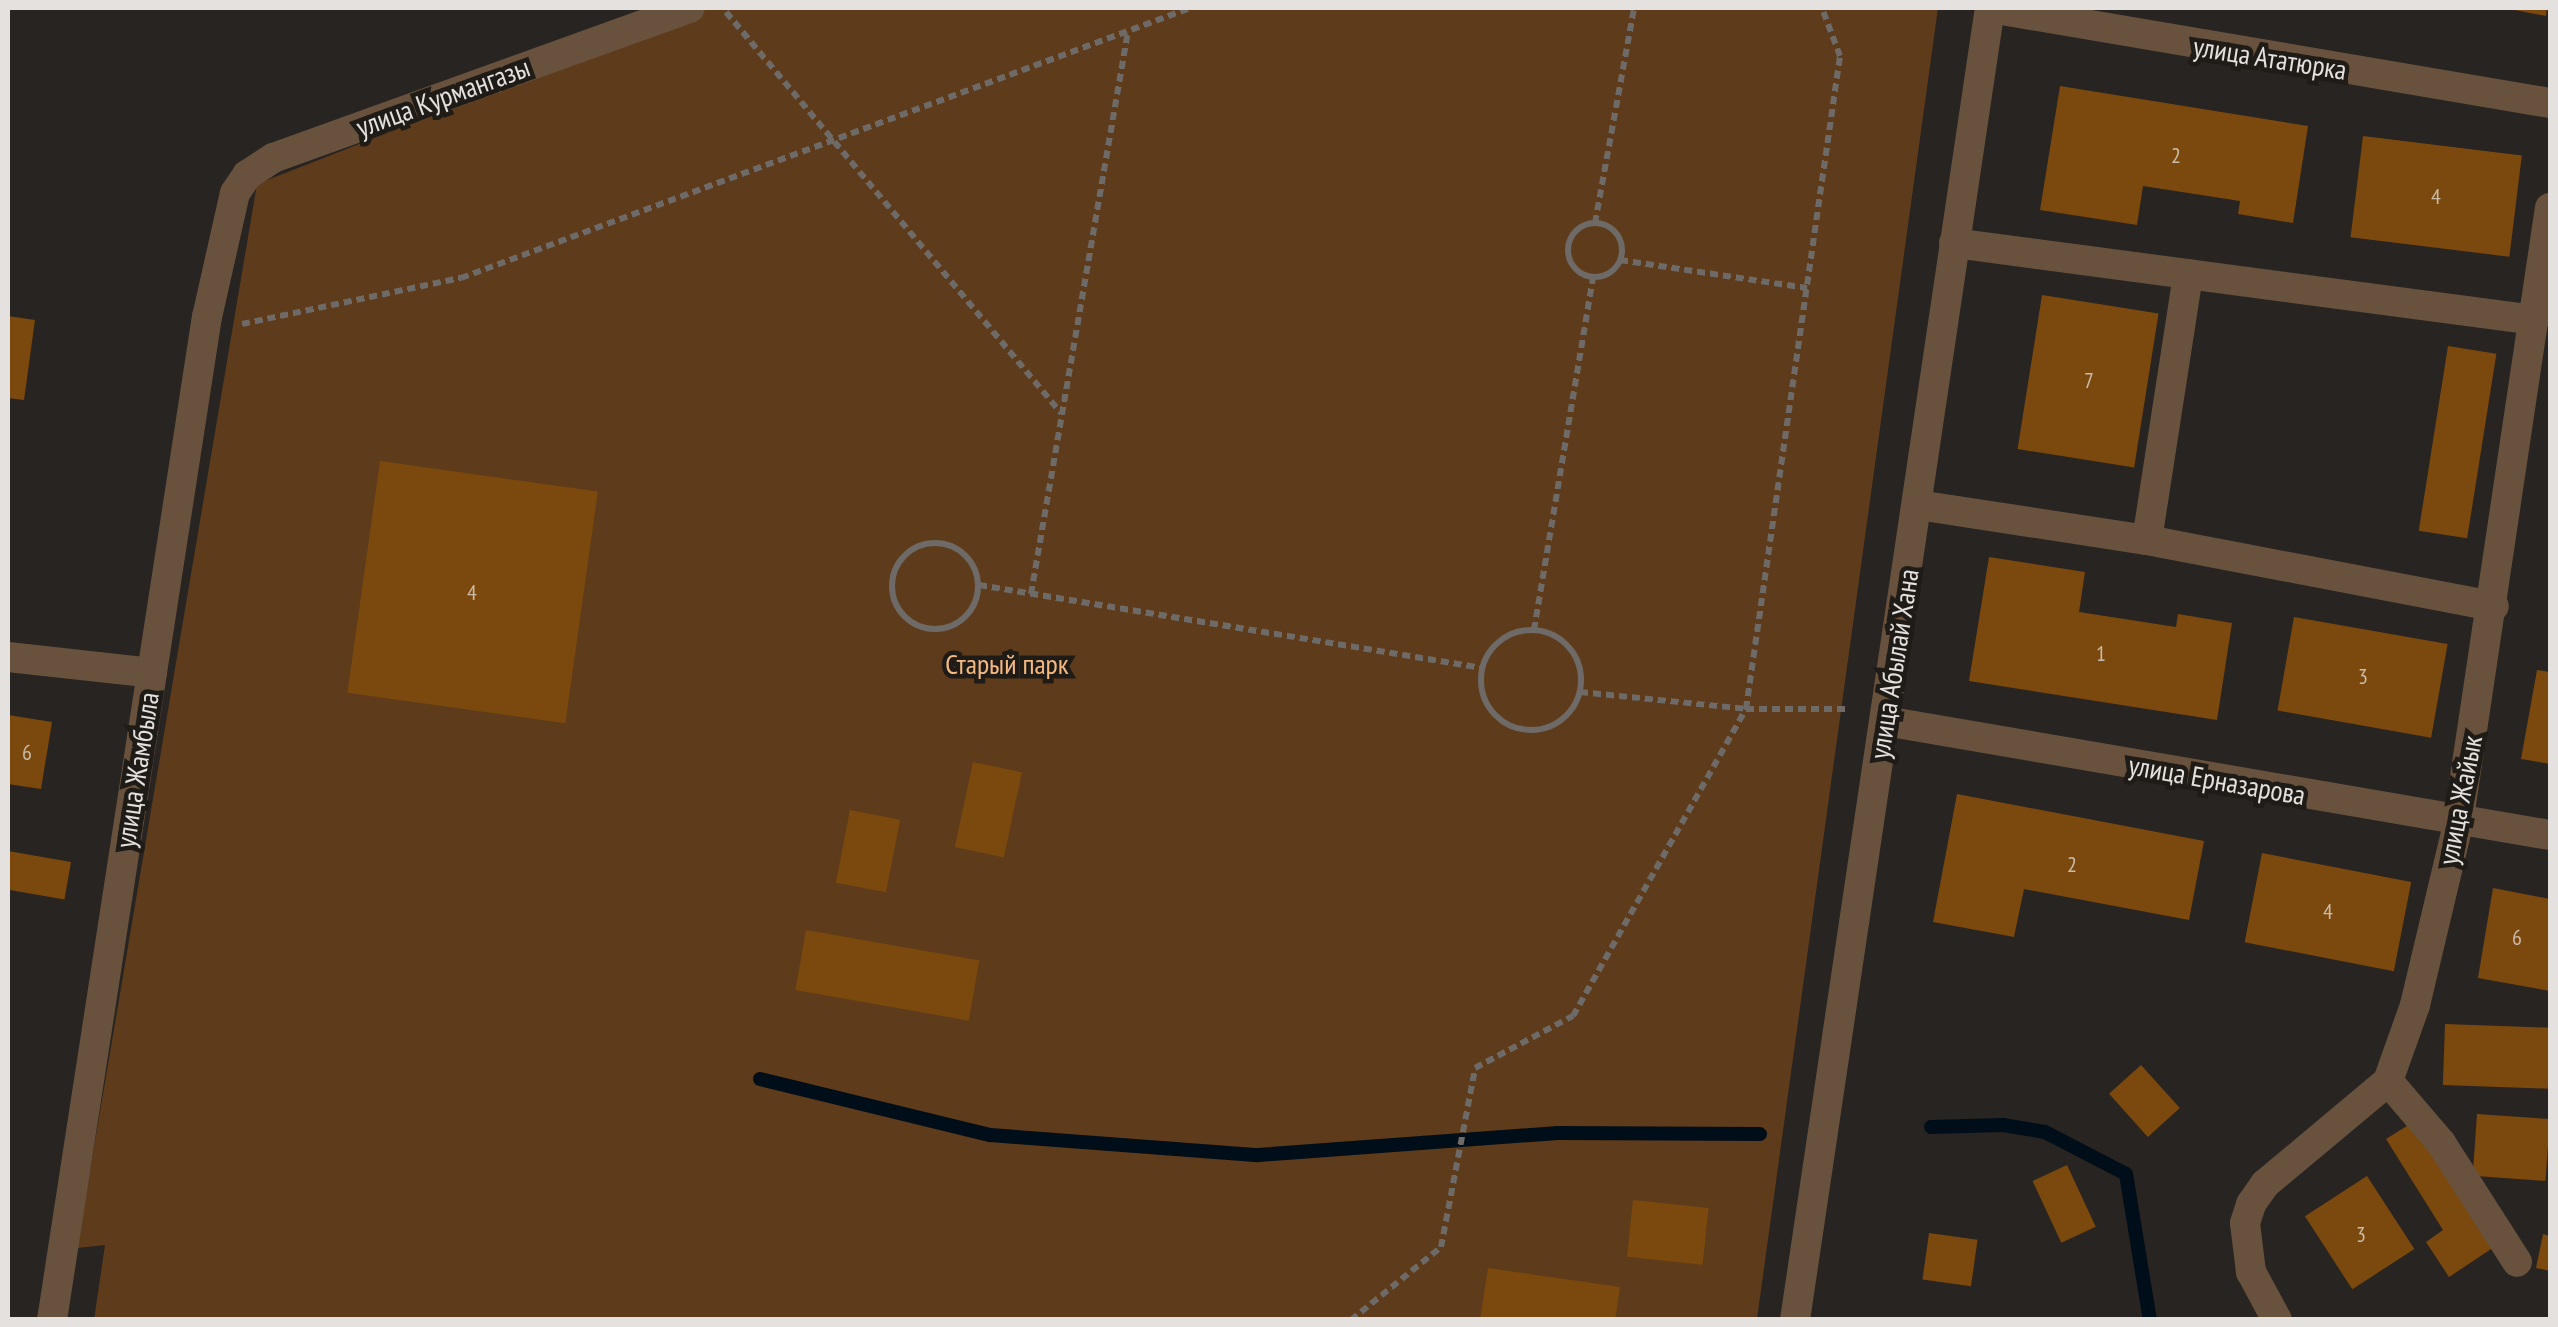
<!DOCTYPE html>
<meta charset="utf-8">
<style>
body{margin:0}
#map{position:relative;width:2558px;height:1327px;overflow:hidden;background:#282421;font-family:"PT Sans Narrow",sans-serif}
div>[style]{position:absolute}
.green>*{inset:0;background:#5e3c1b}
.stream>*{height:14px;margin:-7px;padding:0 7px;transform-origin:7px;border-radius:7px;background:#000e1a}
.building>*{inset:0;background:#7b490d;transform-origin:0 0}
.path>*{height:6px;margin-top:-3px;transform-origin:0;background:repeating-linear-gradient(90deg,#6e6a67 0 8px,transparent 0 13px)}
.path>.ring{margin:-3px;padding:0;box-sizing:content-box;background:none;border:6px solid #6e6a67;border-radius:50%}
.minor>*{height:30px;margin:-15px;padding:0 15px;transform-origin:15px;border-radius:15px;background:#68523d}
span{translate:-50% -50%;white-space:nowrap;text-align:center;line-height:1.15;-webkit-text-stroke:9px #1f1b17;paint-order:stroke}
.number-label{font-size:22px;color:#cabbaa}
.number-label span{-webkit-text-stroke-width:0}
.street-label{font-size:28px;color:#e4e1de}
.park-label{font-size:28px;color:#f5b980}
.frame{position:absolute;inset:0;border:10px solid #e4e1de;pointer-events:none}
</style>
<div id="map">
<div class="green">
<div style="clip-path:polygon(708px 8px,1938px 8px,1757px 1319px,94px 1320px,105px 1245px,77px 1248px,257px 184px)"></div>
</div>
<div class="stream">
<div style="left:760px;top:1079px;width:237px;rotate:13.7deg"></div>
<div style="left:990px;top:1135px;width:269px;rotate:4.3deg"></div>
<div style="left:1258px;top:1155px;width:301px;rotate:-4.2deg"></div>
<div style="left:1558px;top:1133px;width:202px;rotate:0.3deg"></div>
<div style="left:1931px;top:1127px;width:72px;rotate:-1.6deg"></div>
<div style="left:2003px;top:1125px;width:43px;rotate:9.5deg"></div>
<div style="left:2045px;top:1132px;width:91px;rotate:27.4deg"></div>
<div style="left:2126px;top:1174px;width:148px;rotate:80.7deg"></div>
</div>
<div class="building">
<div style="clip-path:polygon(2504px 8px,2547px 8px,2546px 16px)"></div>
<div style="clip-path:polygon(2060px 86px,2308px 126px,2293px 223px,2238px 214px,2240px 201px,2143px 186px,2137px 225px,2040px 210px)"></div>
<div style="left:2363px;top:136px;width:160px;height:102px;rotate:7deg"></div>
<div style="left:2042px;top:295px;width:118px;height:156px;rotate:9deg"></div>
<div style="clip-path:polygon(8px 316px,35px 320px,24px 400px,8px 398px)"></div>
<div style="left:2448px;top:346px;width:49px;height:187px;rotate:9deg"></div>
<div style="left:380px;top:461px;width:220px;height:234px;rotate:8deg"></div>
<div style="clip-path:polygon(1989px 557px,2085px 572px,2079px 612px,2176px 627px,2178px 614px,2232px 623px,2217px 720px,1969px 681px)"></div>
<div style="left:2294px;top:617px;width:156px;height:95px;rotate:10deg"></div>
<div style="clip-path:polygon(2537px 670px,2550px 672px,2550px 764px,2521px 759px)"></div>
<div style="clip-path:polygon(8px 715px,52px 722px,41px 789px,8px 784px)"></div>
<div style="left:973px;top:762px;width:50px;height:87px;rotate:12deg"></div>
<div style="clip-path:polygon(1957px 794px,2204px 841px,2189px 920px,2024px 889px,2014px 937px,1933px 922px)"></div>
<div style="left:850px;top:810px;width:51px;height:74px;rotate:11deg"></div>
<div style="left:8px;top:851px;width:64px;height:38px;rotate:10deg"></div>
<div style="left:2262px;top:853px;width:152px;height:91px;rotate:11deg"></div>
<div style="clip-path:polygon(2493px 888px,2550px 899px,2550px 991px,2478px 978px)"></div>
<div style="left:806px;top:930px;width:176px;height:61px;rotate:10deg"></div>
<div style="left:2445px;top:1024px;width:105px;height:61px;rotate:2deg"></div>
<div style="left:2141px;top:1065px;width:58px;height:43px;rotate:48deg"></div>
<div style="left:2477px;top:1114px;width:73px;height:62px;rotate:4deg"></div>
<div style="clip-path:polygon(2415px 1121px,2494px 1247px,2449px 1277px,2426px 1242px,2443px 1230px,2386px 1139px)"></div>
<div style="left:2067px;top:1165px;width:68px;height:38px;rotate:65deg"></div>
<div style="left:2367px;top:1176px;width:87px;height:74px;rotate:57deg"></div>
<div style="left:1633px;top:1200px;width:76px;height:57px;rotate:6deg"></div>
<div style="left:1929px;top:1233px;width:49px;height:47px;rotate:8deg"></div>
<div style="clip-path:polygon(2543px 1234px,2550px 1236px,2550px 1271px,2536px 1268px)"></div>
<div style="clip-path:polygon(1488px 1268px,1620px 1287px,1615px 1320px,1480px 1320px)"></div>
</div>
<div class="path">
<div style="left:726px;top:12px;width:523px;rotate:50.12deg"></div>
<div style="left:1595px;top:223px;width:219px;rotate:-79.7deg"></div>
<div class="ring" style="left:1568px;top:223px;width:48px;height:48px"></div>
<div style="left:1620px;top:260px;width:189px;rotate:8.5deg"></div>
<div style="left:242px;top:324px;width:224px;rotate:-11.9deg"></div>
<div style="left:461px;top:278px;width:777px;rotate:-20.32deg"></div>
<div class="ring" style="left:892px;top:543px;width:80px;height:80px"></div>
<div style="left:979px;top:585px;width:510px;rotate:9.37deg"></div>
<div style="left:1031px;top:594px;width:571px;rotate:-80.22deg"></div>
<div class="ring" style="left:1481px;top:630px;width:94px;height:94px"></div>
<div style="left:1534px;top:630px;width:358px;rotate:-80.5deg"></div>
<div style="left:1580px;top:692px;width:167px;rotate:5.8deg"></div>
<div style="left:1746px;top:709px;width:102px"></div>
<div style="left:1351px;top:1320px;width:116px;rotate:-39deg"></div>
<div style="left:1441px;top:1247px;width:182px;rotate:-79.2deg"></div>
<div style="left:1475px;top:1068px;width:111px;rotate:-28deg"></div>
<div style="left:1573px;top:1016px;width:352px;rotate:-60.6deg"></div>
<div style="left:1746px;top:709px;width:660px;rotate:-81.81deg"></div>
<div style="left:1840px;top:56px;width:51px;rotate:-110.6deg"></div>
</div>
<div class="minor">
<div style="left:1990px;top:8px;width:568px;rotate:9.63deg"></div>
<div style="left:1954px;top:243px;width:585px;rotate:7.56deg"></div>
<div style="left:1918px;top:505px;width:232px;rotate:8.7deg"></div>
<div style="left:2147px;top:540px;width:353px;rotate:10.8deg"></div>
<div style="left:2147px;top:540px;width:269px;rotate:-81.2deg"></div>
<div style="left:8px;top:657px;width:145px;rotate:6.3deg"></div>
<div style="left:1885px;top:721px;width:675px;rotate:9.73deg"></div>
<div style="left:2388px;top:1081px;width:82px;rotate:49.5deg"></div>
<div style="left:2441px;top:1143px;width:141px;rotate:57.4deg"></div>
<div style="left:52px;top:1320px;width:1015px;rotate:-81.22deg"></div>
<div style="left:207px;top:317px;width:127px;rotate:-77.3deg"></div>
<div style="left:235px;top:193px;width:22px;rotate:-56deg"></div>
<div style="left:247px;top:175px;width:31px;rotate:-33deg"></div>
<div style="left:273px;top:158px;width:443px;rotate:-19.8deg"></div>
<div style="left:1795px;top:1320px;width:1326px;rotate:-81.55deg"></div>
<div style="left:2277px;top:1320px;width:55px;rotate:-118.4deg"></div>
<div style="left:2251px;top:1272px;width:49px;rotate:-97deg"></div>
<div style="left:2245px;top:1223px;width:20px;rotate:-72deg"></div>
<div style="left:2251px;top:1204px;width:24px;rotate:-55deg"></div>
<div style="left:2265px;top:1184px;width:160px;rotate:-39.9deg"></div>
<div style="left:2388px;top:1081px;width:81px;rotate:-70.4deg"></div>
<div style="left:2415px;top:1005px;width:186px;rotate:-76.6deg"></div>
<div style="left:2458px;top:824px;width:623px;rotate:-81.51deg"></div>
</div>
<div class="number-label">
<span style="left:2176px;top:156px">2</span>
<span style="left:2436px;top:197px">4</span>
<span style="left:2089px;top:381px">7</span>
<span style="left:472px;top:593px">4</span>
<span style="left:2101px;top:654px">1</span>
<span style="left:2363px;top:677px">3</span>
<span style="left:27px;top:753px">6</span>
<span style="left:2072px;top:865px">2</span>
<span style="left:2328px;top:912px">4</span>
<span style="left:2517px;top:938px">6</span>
<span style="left:2361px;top:1235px">3</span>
</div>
<div class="street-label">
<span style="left:2270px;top:58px;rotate:9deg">улица Ататюрка</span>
<span style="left:443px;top:97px;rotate:-20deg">улица Курмангазы</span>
<span style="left:1894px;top:664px;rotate:-81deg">улица Абылай Хана</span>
<span style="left:137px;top:770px;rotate:-81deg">улица Жамбыла</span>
<span style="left:2217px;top:780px;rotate:10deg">улица Ерназарова</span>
<span style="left:2460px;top:800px;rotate:-79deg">улица Жайык</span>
</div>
<div class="park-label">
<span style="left:1007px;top:664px">Старый парк</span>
</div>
<div class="frame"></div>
</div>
